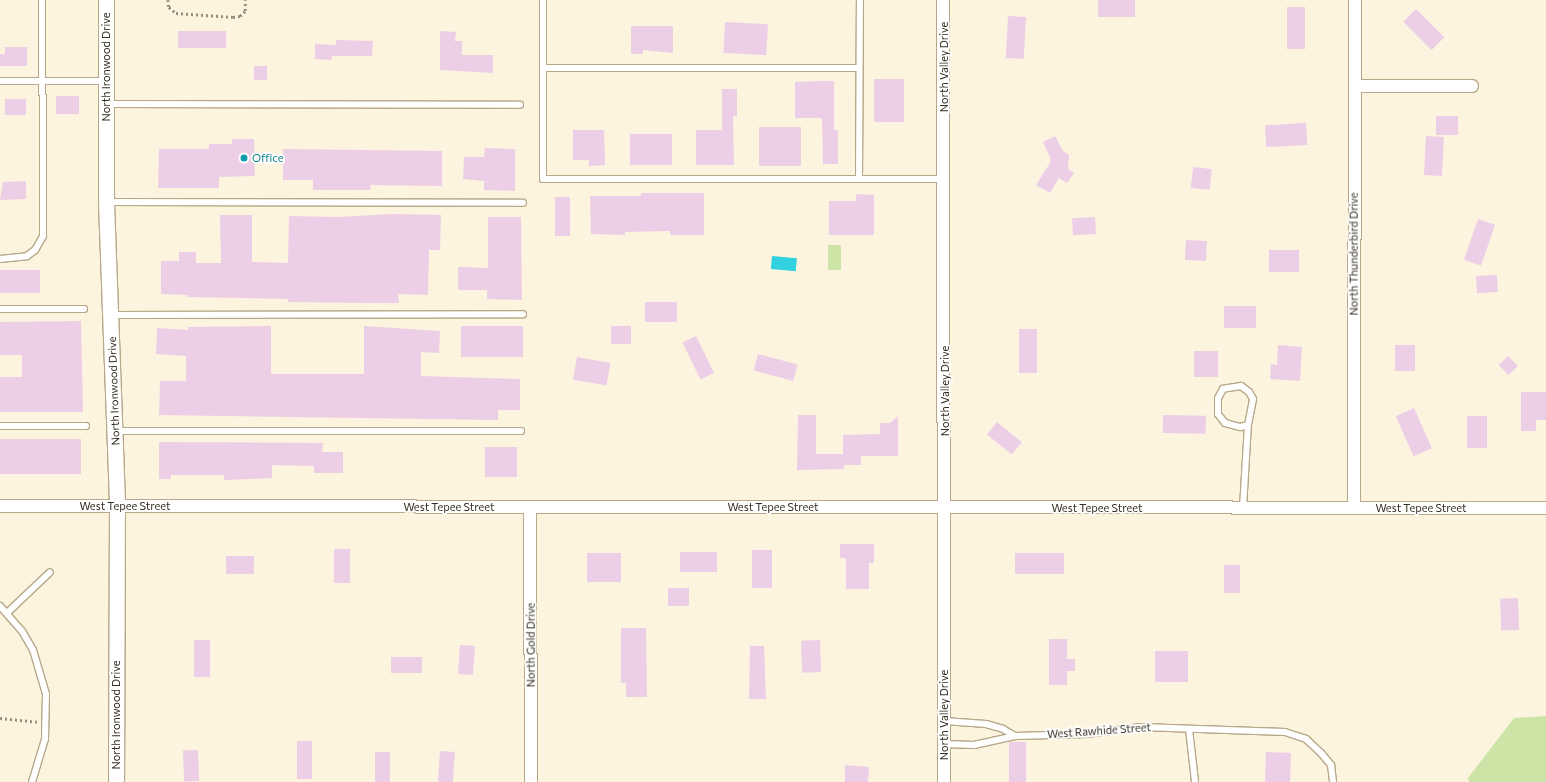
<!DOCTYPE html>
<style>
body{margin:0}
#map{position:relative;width:1546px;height:782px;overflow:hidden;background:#fdf4df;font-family:Commissioner,sans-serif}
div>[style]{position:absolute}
.green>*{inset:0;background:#cce4a6;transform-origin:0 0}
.water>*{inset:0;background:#32d1e1;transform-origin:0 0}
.building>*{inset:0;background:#edcee7;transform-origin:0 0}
.path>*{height:2.5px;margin-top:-1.25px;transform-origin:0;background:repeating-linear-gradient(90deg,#958e7d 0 2px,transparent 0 5px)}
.roads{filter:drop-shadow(1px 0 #b7a888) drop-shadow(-1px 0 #b7a888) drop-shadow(0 1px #b7a888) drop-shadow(0 -1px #b7a888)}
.service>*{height:6px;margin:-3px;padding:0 3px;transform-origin:3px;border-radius:3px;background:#fff}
.minor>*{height:12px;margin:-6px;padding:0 6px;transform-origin:6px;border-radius:6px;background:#fff}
.tertiary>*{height:15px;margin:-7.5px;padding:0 7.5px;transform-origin:7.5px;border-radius:7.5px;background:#fff}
.dots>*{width:11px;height:11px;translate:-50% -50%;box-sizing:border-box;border:2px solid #fff;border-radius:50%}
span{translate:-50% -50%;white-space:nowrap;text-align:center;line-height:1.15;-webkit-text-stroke:3.5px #fff;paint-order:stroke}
.street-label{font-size:11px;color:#352f22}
.culture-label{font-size:11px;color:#0d838f}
.left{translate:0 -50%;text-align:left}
</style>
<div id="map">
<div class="green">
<div style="left:828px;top:245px;width:13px;height:25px"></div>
<div style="clip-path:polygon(1546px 716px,1546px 782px,1469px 782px,1468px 778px,1514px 718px)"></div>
</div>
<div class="water">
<div style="left:772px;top:256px;width:25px;height:13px;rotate:5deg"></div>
</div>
<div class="building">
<div style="left:1098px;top:0;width:37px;height:17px"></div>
<div style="left:1305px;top:7px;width:42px;height:18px;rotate:90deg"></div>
<div style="left:1416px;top:9px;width:40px;height:18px;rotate:45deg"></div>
<div style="left:1008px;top:16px;width:18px;height:42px;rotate:3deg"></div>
<div style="left:725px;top:22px;width:43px;height:31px;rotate:3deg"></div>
<div style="clip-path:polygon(631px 26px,673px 26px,673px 53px,643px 50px,643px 54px,631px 54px)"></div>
<div style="left:178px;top:31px;width:48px;height:17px"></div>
<div style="clip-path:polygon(440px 31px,456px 32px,455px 41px,462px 41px,462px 55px,493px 55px,493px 73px,440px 70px)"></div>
<div style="clip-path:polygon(336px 40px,373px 41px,372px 56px,332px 56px,331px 60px,315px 59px,315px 44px,336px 45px)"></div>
<div style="clip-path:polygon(5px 47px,27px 47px,27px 66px,0 66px,0 54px,5px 54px)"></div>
<div style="left:254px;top:66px;width:13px;height:14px"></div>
<div style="left:874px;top:79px;width:30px;height:43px"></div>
<div style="clip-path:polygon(819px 81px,834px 81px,834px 130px,838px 130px,838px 164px,823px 164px,822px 118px,795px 118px,795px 82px)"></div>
<div style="clip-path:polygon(722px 89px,737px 89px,737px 116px,733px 116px,734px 165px,696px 165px,696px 130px,722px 130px)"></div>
<div style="left:56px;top:96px;width:23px;height:18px"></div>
<div style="left:5px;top:99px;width:21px;height:16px"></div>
<div style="left:1436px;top:116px;width:22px;height:19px"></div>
<div style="left:1306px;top:123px;width:22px;height:41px;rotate:87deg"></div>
<div style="left:759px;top:127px;width:42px;height:39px"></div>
<div style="clip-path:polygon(573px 130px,604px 130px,605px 165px,589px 166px,589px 160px,573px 160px)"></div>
<div style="left:630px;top:134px;width:42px;height:31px"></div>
<div style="clip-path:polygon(1055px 136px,1063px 151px,1069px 155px,1068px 169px,1074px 173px,1067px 183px,1059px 178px,1050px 193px,1036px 185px,1050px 163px,1050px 157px,1043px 142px)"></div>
<div style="left:1426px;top:136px;width:18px;height:39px;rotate:3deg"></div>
<div style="clip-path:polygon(232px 139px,254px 139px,255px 176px,219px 177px,219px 188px,158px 188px,159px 149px,209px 149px,209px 144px,232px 144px)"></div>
<div style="clip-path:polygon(485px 148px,515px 149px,515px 191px,484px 190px,484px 181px,463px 179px,464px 157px,484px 157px)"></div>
<div style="clip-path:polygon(283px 149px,442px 151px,442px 186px,370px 185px,371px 190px,313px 190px,313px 180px,283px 180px)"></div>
<div style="left:1193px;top:167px;width:19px;height:21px;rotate:6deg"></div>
<div style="clip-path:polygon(26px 181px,26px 199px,0 200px,3px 182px)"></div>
<div style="clip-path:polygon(641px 193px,704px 193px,704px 235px,670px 235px,670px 231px,625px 232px,625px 235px,591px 234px,590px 196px,641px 196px)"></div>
<div style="clip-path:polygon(856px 194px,874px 195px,874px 235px,829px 235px,829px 201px,856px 201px)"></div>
<div style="left:555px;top:197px;width:15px;height:39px"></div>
<div style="clip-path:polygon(393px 214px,441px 215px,440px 250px,429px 250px,428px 295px,398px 294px,399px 303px,362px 303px,288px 302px,288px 299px,187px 297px,187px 295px,161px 294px,161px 261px,179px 261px,179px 252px,196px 252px,196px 263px,221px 263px,220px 215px,252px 215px,252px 262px,288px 263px,289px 216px,339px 217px)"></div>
<div style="clip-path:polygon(488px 217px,521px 217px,522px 300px,487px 299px,487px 290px,458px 290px,458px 267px,488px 268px)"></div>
<div style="left:1095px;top:217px;width:17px;height:23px;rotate:87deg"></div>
<div style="left:1478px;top:219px;width:18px;height:43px;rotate:19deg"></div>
<div style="left:1186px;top:240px;width:21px;height:20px;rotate:3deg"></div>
<div style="left:1269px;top:250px;width:30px;height:22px"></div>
<div style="left:0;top:270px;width:40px;height:23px"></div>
<div style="left:1497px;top:275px;width:17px;height:21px;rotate:87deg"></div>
<div style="left:645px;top:302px;width:32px;height:20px"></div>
<div style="left:1224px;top:306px;width:32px;height:22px"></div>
<div style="clip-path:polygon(81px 321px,83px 412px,0 412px,0 377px,22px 377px,22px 355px,0 355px,0 322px)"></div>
<div style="clip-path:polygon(271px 326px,271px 374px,364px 374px,364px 326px,440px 331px,439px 353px,421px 352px,421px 376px,520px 379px,520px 410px,498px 410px,498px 420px,159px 415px,160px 381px,186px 381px,186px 356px,156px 354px,157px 328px,188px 330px,188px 327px)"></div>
<div style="left:461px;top:326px;width:62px;height:31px"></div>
<div style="left:611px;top:326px;width:20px;height:18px"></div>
<div style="left:1019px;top:329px;width:18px;height:44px"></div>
<div style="left:696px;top:336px;width:41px;height:15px;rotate:64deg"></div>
<div style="clip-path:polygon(1278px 345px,1302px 347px,1300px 381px,1270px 379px,1271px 364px,1277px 365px)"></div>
<div style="left:1415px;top:345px;width:26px;height:20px;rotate:90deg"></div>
<div style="left:1194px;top:351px;width:24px;height:26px"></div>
<div style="left:758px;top:354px;width:41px;height:17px;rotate:15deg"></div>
<div style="left:1508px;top:356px;width:14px;height:13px;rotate:45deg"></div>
<div style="left:577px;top:357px;width:34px;height:23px;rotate:10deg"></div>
<div style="clip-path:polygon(1521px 392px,1546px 392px,1546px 420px,1536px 420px,1536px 431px,1521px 431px)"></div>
<div style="left:1414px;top:408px;width:44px;height:20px;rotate:66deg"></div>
<div style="clip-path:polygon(798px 415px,816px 415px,816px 454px,843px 454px,843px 435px,880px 434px,880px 423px,890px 423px,898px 416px,898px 456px,861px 456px,861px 465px,844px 465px,844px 469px,797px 470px)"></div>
<div style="left:1163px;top:415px;width:43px;height:18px;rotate:1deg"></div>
<div style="left:1467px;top:416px;width:20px;height:32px"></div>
<div style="left:997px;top:422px;width:32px;height:16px;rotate:39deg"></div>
<div style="left:0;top:439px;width:81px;height:35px"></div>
<div style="clip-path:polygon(159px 442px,323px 443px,322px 452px,343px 452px,343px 473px,314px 473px,314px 466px,272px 465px,272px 478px,224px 480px,224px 475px,171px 475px,171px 479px,159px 479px)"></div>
<div style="left:485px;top:447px;width:32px;height:30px"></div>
<div style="clip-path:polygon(840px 544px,874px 544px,874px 563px,869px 563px,869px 589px,846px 589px,846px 558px,840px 558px)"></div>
<div style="left:334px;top:549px;width:16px;height:34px"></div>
<div style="left:752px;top:550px;width:20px;height:38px"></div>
<div style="left:680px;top:552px;width:37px;height:20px"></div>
<div style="left:587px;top:553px;width:34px;height:29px"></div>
<div style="left:1015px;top:553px;width:49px;height:21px"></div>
<div style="left:226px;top:556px;width:28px;height:18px"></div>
<div style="left:1224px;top:565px;width:16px;height:28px"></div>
<div style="left:668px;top:588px;width:21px;height:18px"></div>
<div style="left:1518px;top:598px;width:32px;height:18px;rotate:88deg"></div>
<div style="clip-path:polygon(621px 628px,646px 628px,647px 697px,626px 697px,626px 683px,621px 683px)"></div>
<div style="clip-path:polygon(1049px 639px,1067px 639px,1067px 659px,1075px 659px,1075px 671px,1067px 671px,1067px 685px,1049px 685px)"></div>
<div style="left:194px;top:640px;width:16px;height:37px"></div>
<div style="left:820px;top:640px;width:32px;height:19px;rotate:88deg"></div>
<div style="left:460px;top:645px;width:15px;height:29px;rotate:4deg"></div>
<div style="clip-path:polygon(750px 646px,764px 646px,766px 699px,749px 699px)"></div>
<div style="left:1155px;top:651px;width:33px;height:31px"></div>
<div style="left:391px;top:657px;width:31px;height:16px"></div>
<div style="left:297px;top:741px;width:15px;height:38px"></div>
<div style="left:1009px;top:742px;width:17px;height:40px"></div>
<div style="left:198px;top:750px;width:31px;height:15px;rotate:88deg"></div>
<div style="left:440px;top:751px;width:15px;height:31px;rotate:4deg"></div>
<div style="left:375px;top:752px;width:15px;height:30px"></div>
<div style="left:1266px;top:752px;width:25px;height:30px;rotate:2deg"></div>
<div style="clip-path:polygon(845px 765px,869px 767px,868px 782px,845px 782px)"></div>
</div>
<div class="path">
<div style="left:168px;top:0;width:7px;rotate:82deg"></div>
<div style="left:169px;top:7px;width:9px;rotate:41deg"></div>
<div style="left:176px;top:13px;width:57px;rotate:4deg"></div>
<div style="left:233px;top:17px;width:7px;rotate:-8deg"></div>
<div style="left:240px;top:16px;width:7px;rotate:-45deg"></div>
<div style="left:245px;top:11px;width:11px;rotate:-90deg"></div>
<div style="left:0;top:718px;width:37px;rotate:6deg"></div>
</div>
<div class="roads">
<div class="service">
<div style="left:543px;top:0;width:179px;rotate:90deg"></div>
<div style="left:543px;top:179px;width:401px"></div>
<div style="left:543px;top:68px;width:316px"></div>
<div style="left:0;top:81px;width:106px"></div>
<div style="left:106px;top:104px;width:414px;rotate:0.1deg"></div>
<div style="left:859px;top:179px;width:179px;rotate:-89.7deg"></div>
<div style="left:106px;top:202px;width:417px;rotate:0.1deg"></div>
<div style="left:0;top:259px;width:27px;rotate:-6deg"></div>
<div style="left:27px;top:256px;width:10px;rotate:-37deg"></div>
<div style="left:35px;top:250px;width:16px;rotate:-60deg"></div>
<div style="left:43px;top:236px;width:236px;rotate:-90.2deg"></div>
<div style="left:0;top:309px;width:84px"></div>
<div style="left:111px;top:315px;width:412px;rotate:-0.1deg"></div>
<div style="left:0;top:426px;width:86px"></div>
<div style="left:115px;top:431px;width:406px"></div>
<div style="left:1243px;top:508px;width:83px;rotate:-86.6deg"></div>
<div style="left:1248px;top:425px;width:26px;rotate:-79deg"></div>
<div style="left:1253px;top:399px;width:8px;rotate:-120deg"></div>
<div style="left:1249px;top:392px;width:10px;rotate:-143deg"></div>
<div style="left:1241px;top:386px;width:18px;rotate:171deg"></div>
<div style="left:1223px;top:389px;width:10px;rotate:119deg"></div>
<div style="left:1218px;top:398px;width:16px;rotate:90deg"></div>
<div style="left:1218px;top:414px;width:11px;rotate:52deg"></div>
<div style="left:1225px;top:423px;width:16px;rotate:15deg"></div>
<div style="left:1240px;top:427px;width:8px;rotate:-14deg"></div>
<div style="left:0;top:606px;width:33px;rotate:49deg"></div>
<div style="left:22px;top:631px;width:22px;rotate:60deg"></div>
<div style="left:33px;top:650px;width:46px;rotate:73.5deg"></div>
<div style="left:46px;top:694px;width:45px;rotate:91.3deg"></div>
<div style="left:45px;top:739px;width:45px;rotate:106.8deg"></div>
<div style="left:7px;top:613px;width:59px;rotate:-43.6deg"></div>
<div style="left:944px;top:721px;width:42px;rotate:4.1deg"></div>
<div style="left:986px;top:724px;width:18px;rotate:16deg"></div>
<div style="left:1003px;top:729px;width:14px;rotate:30deg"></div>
<div style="left:1015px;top:736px;width:72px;rotate:-1.6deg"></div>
<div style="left:1087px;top:734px;width:54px;rotate:-7.4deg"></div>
<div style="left:1141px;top:727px;width:144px;rotate:2deg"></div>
<div style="left:1285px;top:732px;width:22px;rotate:18deg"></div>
<div style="left:1306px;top:739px;width:21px;rotate:43deg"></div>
<div style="left:1321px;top:753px;width:16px;rotate:50deg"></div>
<div style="left:1331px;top:765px;width:17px;rotate:83deg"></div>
<div style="left:1189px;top:729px;width:53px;rotate:83.5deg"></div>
<div style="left:944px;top:744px;width:30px;rotate:2deg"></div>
<div style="left:974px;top:745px;width:42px;rotate:-12.4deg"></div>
</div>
<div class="minor">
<div style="left:943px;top:0;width:782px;rotate:89.93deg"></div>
<div style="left:1355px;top:86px;width:117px"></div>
<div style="left:0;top:506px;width:1546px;rotate:0.07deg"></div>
<div style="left:530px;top:507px;width:275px;rotate:89.8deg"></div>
<div style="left:1354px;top:508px;width:508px;rotate:-89.89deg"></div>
</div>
<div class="tertiary">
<div style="left:106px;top:0;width:202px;rotate:90deg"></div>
<div style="left:106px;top:202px;width:304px;rotate:87.9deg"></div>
<div style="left:117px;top:506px;width:276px;rotate:90.2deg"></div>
</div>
</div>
<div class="dots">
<div style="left:244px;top:158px;background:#0f9aa8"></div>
</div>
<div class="street-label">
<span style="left:106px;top:67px;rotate:-90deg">North Ironwood Drive</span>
<span style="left:944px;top:67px;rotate:-90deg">North Valley Drive</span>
<span style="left:1354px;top:254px;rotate:-90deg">North Thunderbird Drive</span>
<span style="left:114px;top:391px;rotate:-92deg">North Ironwood Drive</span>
<span style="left:945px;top:391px;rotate:-90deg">North Valley Drive</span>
<span style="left:125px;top:506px">West Tepee Street</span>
<span style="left:449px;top:507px">West Tepee Street</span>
<span style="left:773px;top:507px">West Tepee Street</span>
<span style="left:1097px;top:508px">West Tepee Street</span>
<span style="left:1421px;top:508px">West Tepee Street</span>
<span style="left:531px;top:645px;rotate:-90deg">North Gold Drive</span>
<span style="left:116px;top:715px;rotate:-90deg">North Ironwood Drive</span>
<span style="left:944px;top:715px;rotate:-90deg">North Valley Drive</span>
<span style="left:1099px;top:731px;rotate:-4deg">West Rawhide Street</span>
</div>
<div class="culture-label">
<span class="left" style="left:252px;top:158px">Office</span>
</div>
</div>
